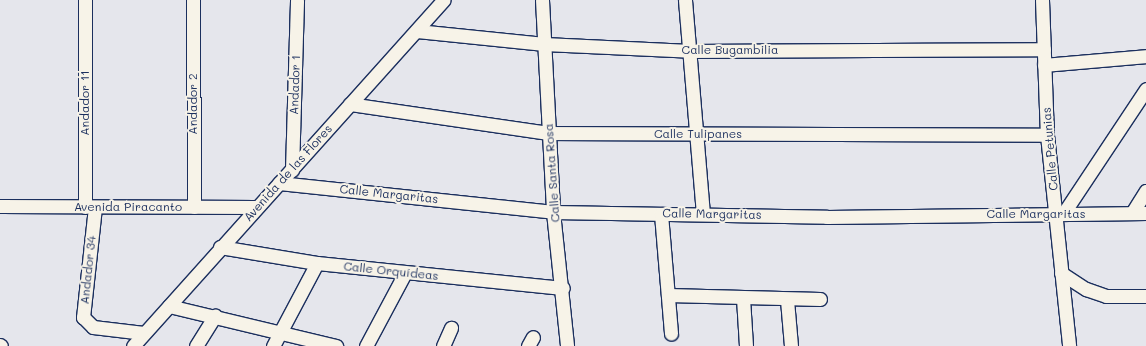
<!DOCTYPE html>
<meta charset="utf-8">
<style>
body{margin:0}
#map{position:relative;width:1146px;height:346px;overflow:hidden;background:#e5e6ec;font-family:Mali,sans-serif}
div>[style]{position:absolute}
.roads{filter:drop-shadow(1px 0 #1b2f5e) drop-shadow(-1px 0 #1b2f5e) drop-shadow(0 1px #1b2f5e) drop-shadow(0 -1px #1b2f5e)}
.minor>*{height:13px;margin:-6.5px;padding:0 6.5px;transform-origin:6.5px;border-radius:6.5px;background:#f7f3e8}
span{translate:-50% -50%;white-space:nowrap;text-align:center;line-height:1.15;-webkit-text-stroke:4px #f7f3e8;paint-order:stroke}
.street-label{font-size:12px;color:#1b2f5e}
</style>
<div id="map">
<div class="roads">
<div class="minor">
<div style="left:85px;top:0;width:207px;rotate:90deg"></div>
<div style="left:193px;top:0;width:207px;rotate:89.7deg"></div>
<div style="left:542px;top:0;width:212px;rotate:87deg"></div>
<div style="left:553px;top:212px;width:135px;rotate:84deg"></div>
<div style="left:685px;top:0;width:214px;rotate:85.2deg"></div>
<div style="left:1042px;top:0;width:135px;rotate:87.9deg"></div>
<div style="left:1047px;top:135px;width:212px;rotate:84deg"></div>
<div style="left:417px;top:31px;width:128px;rotate:5.8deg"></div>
<div style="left:544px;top:44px;width:146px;rotate:2.7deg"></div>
<div style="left:690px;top:51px;width:354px;rotate:-0.3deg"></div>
<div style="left:1044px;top:65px;width:102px;rotate:-5deg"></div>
<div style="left:350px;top:104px;width:201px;rotate:8.3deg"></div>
<div style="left:549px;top:133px;width:498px;rotate:0.2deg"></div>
<div style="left:292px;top:170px;width:170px;rotate:-88.3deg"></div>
<div style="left:279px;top:183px;width:276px;rotate:6deg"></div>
<div style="left:553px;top:212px;width:274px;rotate:1deg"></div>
<div style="left:827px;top:217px;width:319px;rotate:-0.7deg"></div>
<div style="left:0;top:206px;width:256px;rotate:0.2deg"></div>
<div style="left:95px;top:207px;width:111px;rotate:96.2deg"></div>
<div style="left:83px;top:317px;width:14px;rotate:45deg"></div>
<div style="left:93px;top:327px;width:51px;rotate:6.7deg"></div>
<div style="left:1132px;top:213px;width:26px;rotate:-58deg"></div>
<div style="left:661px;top:214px;width:120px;rotate:85.2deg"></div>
<div style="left:1063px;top:214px;width:150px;rotate:-56.4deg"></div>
<div style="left:220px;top:247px;width:98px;rotate:9.4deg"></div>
<div style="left:317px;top:263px;width:247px;rotate:5.8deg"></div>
<div style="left:1061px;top:273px;width:30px;rotate:33deg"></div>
<div style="left:1086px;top:289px;width:21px;rotate:19deg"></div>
<div style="left:1106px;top:296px;width:40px"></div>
<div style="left:668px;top:295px;width:152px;rotate:1.5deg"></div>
<div style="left:743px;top:298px;width:48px;rotate:86.4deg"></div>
<div style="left:787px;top:300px;width:46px;rotate:85deg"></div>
<div style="left:169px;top:306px;width:172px;rotate:13.5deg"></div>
<div style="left:0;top:345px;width:1px;rotate:45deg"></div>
<div style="left:133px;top:346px;width:465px;rotate:-48.1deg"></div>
<div style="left:196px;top:346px;width:36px;rotate:-58deg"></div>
<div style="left:273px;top:346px;width:94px;rotate:-62.1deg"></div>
<div style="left:366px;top:346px;width:83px;rotate:-61.9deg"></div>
<div style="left:443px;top:346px;width:20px;rotate:-66deg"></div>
<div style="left:528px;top:346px;width:10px;rotate:-61deg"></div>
</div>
</div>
<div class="street-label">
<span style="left:730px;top:50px">Calle Bugambilia</span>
<span style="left:295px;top:85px;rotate:-88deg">Andador 1</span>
<span style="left:85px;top:103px;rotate:-90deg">Andador 11</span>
<span style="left:193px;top:104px;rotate:-90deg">Andador 2</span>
<span style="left:698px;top:134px">Calle Tulipanes</span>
<span style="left:1050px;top:149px;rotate:-95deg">Calle Petunias</span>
<span style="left:288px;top:173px;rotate:-48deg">Avenida de las Flores</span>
<span style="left:552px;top:173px;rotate:-94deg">Calle Santa Rosa</span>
<span style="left:389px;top:194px;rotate:6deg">Calle Margaritas</span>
<span style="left:128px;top:207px">Avenida Piracanto</span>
<span style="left:712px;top:214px;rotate:1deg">Calle Margaritas</span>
<span style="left:1036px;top:214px">Calle Margaritas</span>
<span style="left:88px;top:270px;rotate:-84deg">Andador 34</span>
<span style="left:391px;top:271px;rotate:6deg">Calle Orquídeas</span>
</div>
</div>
